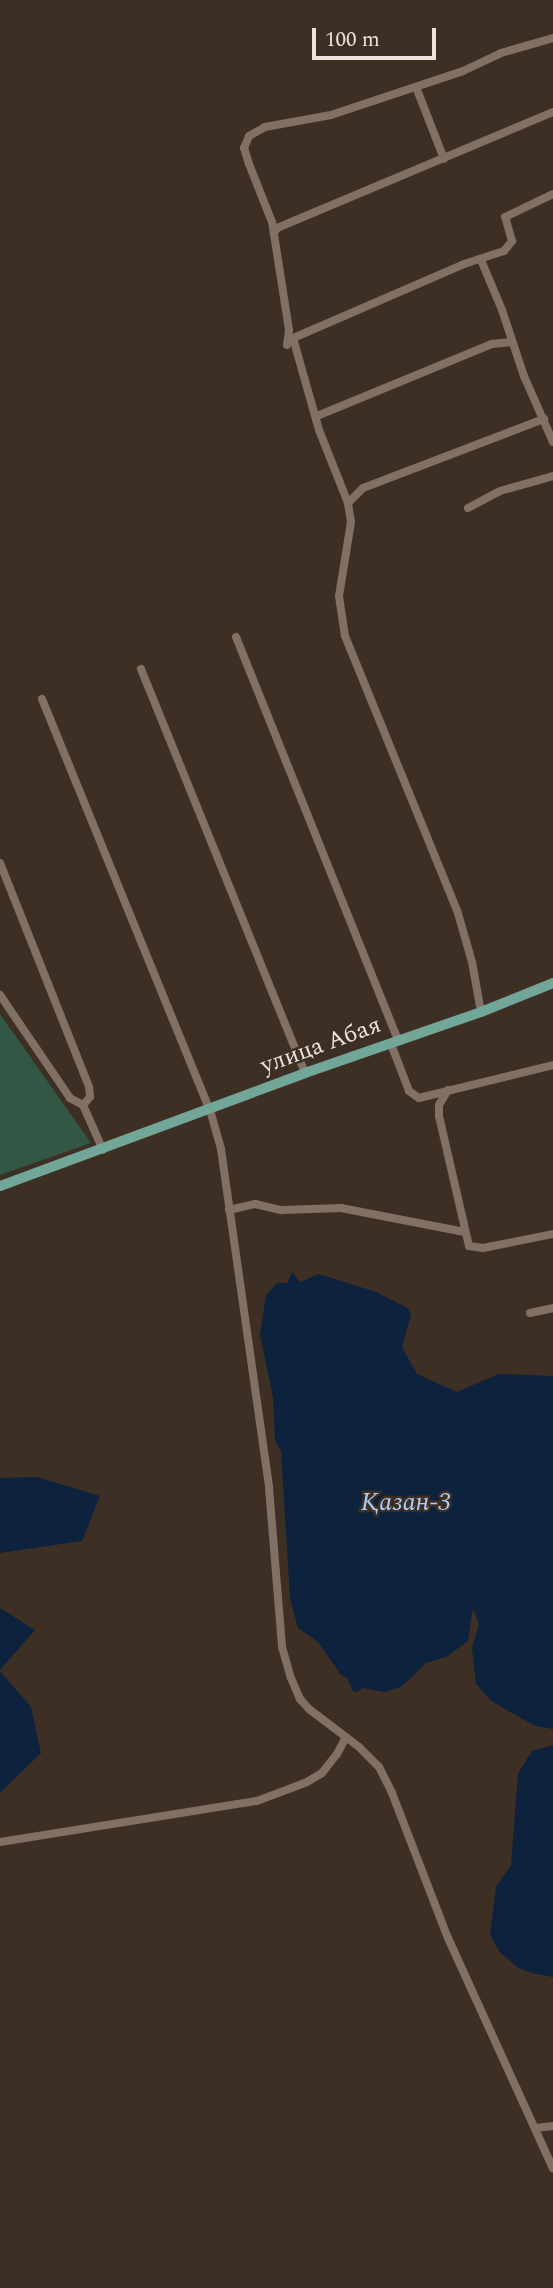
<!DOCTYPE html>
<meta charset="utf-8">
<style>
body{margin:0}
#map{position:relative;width:553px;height:2288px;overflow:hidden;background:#3e2f25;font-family:Spectral,serif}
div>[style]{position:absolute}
.green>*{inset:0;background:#335745}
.water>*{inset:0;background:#0c223d}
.minor>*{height:8px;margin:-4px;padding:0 4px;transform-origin:4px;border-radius:4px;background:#817064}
.major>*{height:10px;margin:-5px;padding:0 5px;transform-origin:5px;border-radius:5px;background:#71a699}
span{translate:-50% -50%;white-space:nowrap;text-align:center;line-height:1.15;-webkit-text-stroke:5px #3e2f25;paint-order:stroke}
.street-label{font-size:24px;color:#eee4dd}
.water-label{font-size:26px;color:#aaccf7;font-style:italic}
.scale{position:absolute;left:312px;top:28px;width:124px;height:32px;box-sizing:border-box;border:4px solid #eee4dd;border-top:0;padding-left:9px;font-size:21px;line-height:24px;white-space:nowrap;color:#eee4dd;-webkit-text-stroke:5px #3e2f25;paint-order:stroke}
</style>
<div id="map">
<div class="green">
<div style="clip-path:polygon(0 1014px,91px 1143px,0 1175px)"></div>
</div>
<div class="water">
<div style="clip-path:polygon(292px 1272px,300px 1282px,319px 1274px,376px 1292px,408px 1308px,411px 1315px,402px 1347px,417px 1374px,457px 1392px,499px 1374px,553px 1376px,553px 1729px,535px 1726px,491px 1701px,476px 1684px,472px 1648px,479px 1624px,473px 1608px,468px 1641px,446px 1657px,426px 1663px,401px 1687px,384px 1692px,363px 1688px,357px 1692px,353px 1691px,347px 1678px,341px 1675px,318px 1642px,298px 1628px,290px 1599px,281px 1451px,275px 1441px,273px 1397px,260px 1335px,266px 1295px,277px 1283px,287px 1283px)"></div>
<div style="clip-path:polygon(37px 1477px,100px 1496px,82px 1541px,0 1553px,0 1478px)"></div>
<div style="clip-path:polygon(0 1608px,35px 1630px,0 1670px)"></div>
<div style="clip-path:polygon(0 1671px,31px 1707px,41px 1753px,0 1793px)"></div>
<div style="clip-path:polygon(553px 1745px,553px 1977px,531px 1973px,517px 1967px,499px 1951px,490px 1935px,496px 1887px,511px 1865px,518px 1773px,532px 1751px)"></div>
</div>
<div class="minor">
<div style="left:416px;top:87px;width:77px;rotate:68.7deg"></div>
<div style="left:274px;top:233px;width:6px;rotate:-59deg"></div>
<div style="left:277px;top:228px;width:299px;rotate:-22.8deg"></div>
<div style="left:481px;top:260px;width:54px;rotate:67.2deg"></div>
<div style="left:502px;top:310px;width:70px;rotate:71.6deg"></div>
<div style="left:524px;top:376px;width:72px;rotate:66.3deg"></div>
<div style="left:293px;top:338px;width:96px;rotate:74.2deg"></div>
<div style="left:319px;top:430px;width:79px;rotate:68.3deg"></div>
<div style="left:348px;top:503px;width:19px;rotate:81deg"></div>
<div style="left:351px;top:522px;width:75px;rotate:99.2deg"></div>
<div style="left:339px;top:596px;width:40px;rotate:81.5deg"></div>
<div style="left:345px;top:636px;width:296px;rotate:67.8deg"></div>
<div style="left:457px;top:910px;width:54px;rotate:73.9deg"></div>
<div style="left:472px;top:962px;width:51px;rotate:79.8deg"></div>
<div style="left:291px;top:339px;width:189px;rotate:-23.4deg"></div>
<div style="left:464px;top:264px;width:42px;rotate:-18deg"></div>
<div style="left:504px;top:251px;width:13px;rotate:-51deg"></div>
<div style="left:512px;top:241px;width:25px;rotate:-106deg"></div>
<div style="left:505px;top:217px;width:53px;rotate:-25.6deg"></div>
<div style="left:287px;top:345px;width:15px;rotate:-82deg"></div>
<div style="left:289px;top:330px;width:109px;rotate:-98.9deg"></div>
<div style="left:272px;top:222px;width:62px;rotate:-111.6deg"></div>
<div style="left:249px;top:164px;width:17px;rotate:-107deg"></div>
<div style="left:244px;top:148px;width:13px;rotate:-67deg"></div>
<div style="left:249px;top:136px;width:18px;rotate:-29deg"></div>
<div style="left:265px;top:127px;width:67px;rotate:-10.3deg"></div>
<div style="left:331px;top:115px;width:139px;rotate:-18.4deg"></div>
<div style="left:463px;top:71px;width:42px;rotate:-25.3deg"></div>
<div style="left:501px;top:53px;width:54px;rotate:-16.1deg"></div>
<div style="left:317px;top:416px;width:189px;rotate:-22.4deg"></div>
<div style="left:492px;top:344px;width:19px;rotate:-6deg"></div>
<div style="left:348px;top:503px;width:21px;rotate:-45deg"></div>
<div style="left:363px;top:488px;width:194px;rotate:-20.9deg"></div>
<div style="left:468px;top:508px;width:36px;rotate:-28deg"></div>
<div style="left:500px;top:491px;width:55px;rotate:-15.8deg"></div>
<div style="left:236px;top:637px;width:435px;rotate:68.1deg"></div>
<div style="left:141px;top:669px;width:436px;rotate:67.9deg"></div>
<div style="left:42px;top:699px;width:444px;rotate:67.8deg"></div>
<div style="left:210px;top:1110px;width:41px;rotate:74.2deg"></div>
<div style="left:221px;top:1149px;width:342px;rotate:81.9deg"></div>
<div style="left:269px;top:1488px;width:160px;rotate:85.3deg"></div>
<div style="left:282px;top:1647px;width:32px;rotate:74deg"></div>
<div style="left:291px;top:1678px;width:23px;rotate:67deg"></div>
<div style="left:300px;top:1699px;width:13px;rotate:48deg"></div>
<div style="left:309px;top:1709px;width:63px;rotate:37.2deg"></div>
<div style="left:359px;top:1747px;width:28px;rotate:45deg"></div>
<div style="left:379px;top:1767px;width:29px;rotate:63deg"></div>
<div style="left:392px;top:1793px;width:155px;rotate:68.9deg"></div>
<div style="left:448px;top:1938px;width:253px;rotate:65.5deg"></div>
<div style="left:0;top:863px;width:241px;rotate:68.3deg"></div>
<div style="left:89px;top:1087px;width:10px;rotate:84deg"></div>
<div style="left:90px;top:1097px;width:11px;rotate:131deg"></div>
<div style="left:83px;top:1105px;width:15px;rotate:-152deg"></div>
<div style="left:70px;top:1098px;width:125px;rotate:-124.2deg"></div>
<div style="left:391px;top:1044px;width:50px;rotate:69deg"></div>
<div style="left:409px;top:1091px;width:12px;rotate:35deg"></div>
<div style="left:419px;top:1098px;width:138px;rotate:-13.8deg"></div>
<div style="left:448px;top:1090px;width:17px;rotate:121deg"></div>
<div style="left:439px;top:1105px;width:11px;rotate:90deg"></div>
<div style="left:439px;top:1116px;width:133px;rotate:77deg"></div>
<div style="left:469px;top:1246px;width:14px;rotate:8deg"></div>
<div style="left:483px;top:1248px;width:71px;rotate:-11.3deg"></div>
<div style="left:83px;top:1105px;width:49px;rotate:66deg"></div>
<div style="left:229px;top:1210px;width:27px;rotate:-13deg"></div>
<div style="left:255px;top:1204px;width:28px;rotate:13deg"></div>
<div style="left:282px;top:1210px;width:59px;rotate:-1.9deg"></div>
<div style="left:341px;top:1208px;width:126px;rotate:11deg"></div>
<div style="left:530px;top:1313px;width:24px;rotate:-12deg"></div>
<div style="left:0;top:1842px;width:260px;rotate:-9.1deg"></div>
<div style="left:257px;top:1801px;width:53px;rotate:-20.8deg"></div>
<div style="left:307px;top:1782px;width:17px;rotate:-31deg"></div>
<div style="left:322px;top:1773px;width:24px;rotate:-52deg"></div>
<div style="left:337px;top:1754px;width:19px;rotate:-62deg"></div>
<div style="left:536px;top:2128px;width:17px;rotate:-7deg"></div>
</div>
<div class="major">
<div style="left:0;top:1186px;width:325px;rotate:-20.3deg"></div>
<div style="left:305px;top:1073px;width:186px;rotate:-19.1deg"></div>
<div style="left:481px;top:1012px;width:78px;rotate:-21.9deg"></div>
</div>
<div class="street-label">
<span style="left:321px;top:1046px;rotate:-20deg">улица Абая</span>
</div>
<div class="water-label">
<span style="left:406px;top:1503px">Қазан-3</span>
</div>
<div class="scale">100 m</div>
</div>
